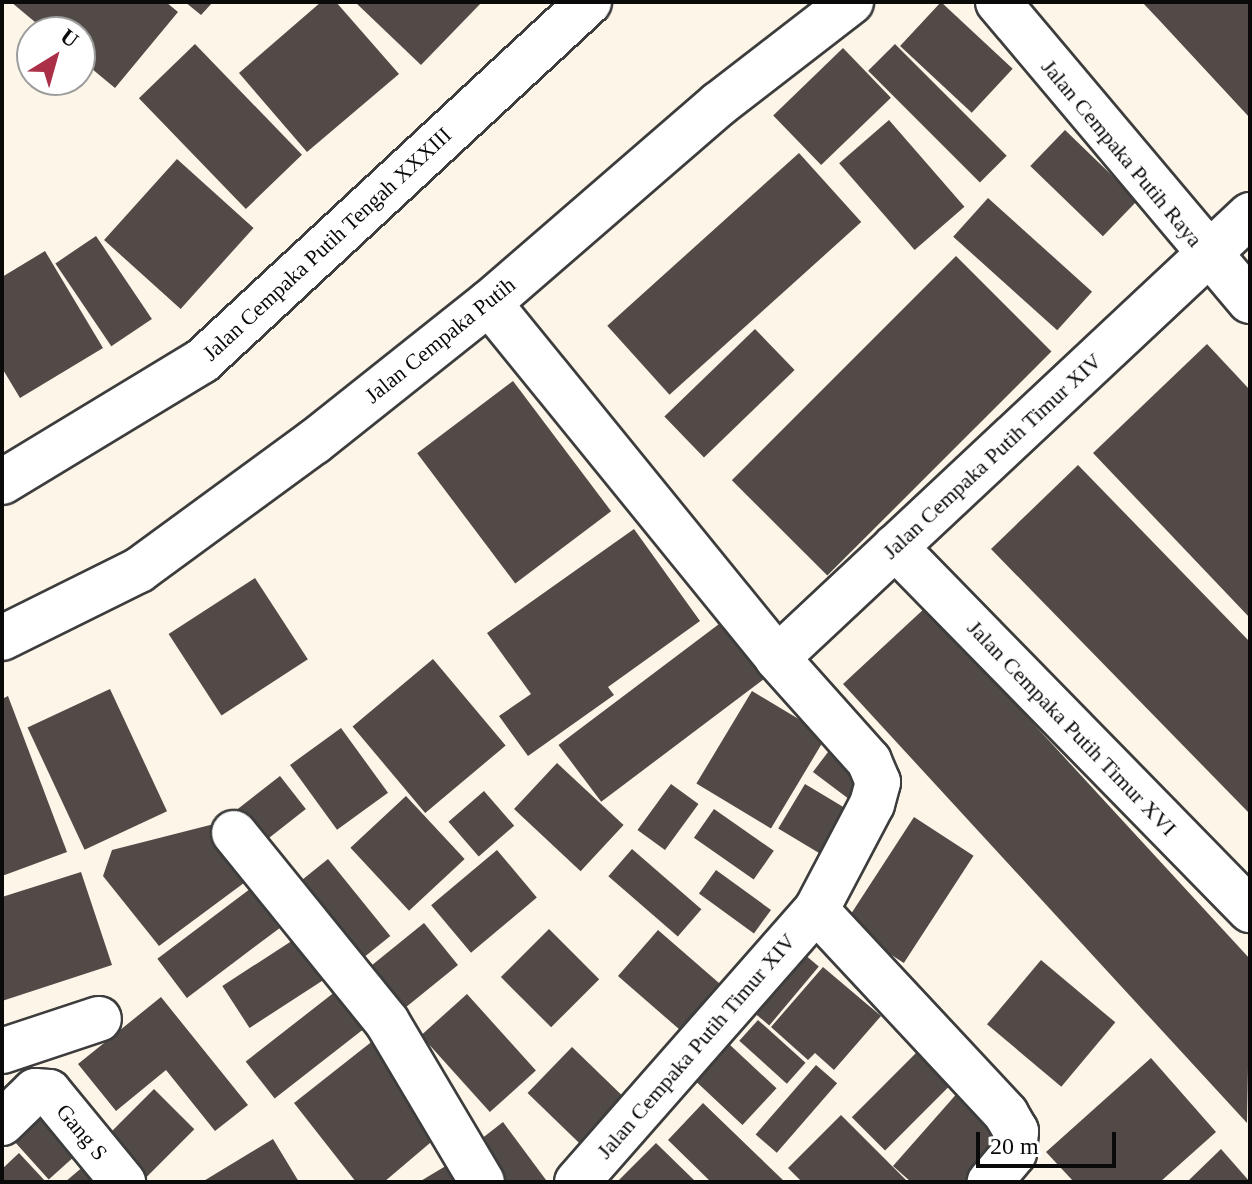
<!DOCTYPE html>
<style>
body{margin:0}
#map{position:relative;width:1252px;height:1184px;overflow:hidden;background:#fdf6e8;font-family:Georgia,serif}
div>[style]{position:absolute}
.building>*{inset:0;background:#514a47;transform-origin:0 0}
.roads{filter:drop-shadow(2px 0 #3d3d3d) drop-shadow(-2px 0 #3d3d3d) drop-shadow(0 2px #3d3d3d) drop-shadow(0 -2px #3d3d3d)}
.minor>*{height:44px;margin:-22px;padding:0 22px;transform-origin:22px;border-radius:22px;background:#fff}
.tertiary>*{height:44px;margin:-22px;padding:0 22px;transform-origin:22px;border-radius:22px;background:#fff}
span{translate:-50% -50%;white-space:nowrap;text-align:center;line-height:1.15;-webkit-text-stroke:8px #fff;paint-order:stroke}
.street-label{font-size:22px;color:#0a0a0a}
.frame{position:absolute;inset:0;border:4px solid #0a0a0a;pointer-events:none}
.north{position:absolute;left:16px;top:16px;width:80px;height:80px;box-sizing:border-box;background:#fff;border:2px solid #9d9d9d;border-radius:50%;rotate:37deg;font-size:22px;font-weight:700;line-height:32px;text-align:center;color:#0a0a0a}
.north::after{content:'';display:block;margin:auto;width:28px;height:36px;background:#ac2f48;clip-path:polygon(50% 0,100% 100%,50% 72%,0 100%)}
.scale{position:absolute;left:976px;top:1132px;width:140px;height:36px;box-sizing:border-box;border:4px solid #0a0a0a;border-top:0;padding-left:10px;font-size:24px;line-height:28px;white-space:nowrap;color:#0a0a0a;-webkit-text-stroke:6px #fff;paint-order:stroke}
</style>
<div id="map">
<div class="building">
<div style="clip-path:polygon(11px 2px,166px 2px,178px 12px,115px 88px,80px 59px,80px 32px,47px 32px)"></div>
<div style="clip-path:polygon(185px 2px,213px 2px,201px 15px)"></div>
<div style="clip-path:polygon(321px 2px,336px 2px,399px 74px,307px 152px,239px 73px)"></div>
<div style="clip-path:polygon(355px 2px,482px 2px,421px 65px)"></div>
<div style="left:941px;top:2px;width:98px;height:60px;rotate:43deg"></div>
<div style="clip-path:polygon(1142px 2px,1250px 2px,1250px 118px,1160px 21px)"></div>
<div style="left:195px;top:44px;width:154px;height:78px;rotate:46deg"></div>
<div style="left:895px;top:44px;width:158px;height:38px;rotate:45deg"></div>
<div style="left:843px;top:48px;width:69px;height:97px;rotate:46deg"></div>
<div style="left:889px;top:120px;width:115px;height:66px;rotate:49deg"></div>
<div style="left:1065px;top:130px;width:101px;height:50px;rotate:44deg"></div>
<div style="left:799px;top:153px;width:93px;height:258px;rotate:48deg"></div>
<div style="left:177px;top:159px;width:103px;height:109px;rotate:42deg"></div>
<div style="left:988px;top:198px;width:140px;height:52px;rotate:42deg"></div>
<div style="left:96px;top:236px;width:100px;height:49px;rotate:56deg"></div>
<div style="clip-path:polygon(45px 251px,103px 348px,20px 398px,2px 368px,2px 277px)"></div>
<div style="left:956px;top:256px;width:135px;height:317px;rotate:45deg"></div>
<div style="left:755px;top:329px;width:57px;height:126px;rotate:46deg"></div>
<div style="clip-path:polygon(1207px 344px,1250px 390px,1250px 618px,1093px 453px)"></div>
<div style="left:513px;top:381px;width:163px;height:120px;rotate:53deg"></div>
<div style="clip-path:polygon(1078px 465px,1250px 642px,1250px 814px,991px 549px)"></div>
<div style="clip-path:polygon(634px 529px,700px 621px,608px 687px,614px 695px,528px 756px,499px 716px,531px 694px,487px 633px)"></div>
<div style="left:255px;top:578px;width:97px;height:103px;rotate:57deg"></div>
<div style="clip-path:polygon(926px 607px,1250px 959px,1247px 1123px,843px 684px)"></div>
<div style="left:735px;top:612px;width:71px;height:221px;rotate:53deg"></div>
<div style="left:433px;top:659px;width:113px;height:105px;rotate:50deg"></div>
<div style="left:110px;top:689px;width:135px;height:91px;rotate:65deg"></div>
<div style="left:752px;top:691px;width:87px;height:108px;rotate:31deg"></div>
<div style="clip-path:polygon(8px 696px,67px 852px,2px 876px,2px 699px)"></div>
<div style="left:341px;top:728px;width:80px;height:63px;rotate:54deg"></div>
<div style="left:828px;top:752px;width:50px;height:25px;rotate:37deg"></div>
<div style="left:557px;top:763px;width:91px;height:63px;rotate:43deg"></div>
<div style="left:280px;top:776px;width:42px;height:63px;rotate:52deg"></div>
<div style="left:671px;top:784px;width:34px;height:57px;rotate:36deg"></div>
<div style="left:805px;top:784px;width:52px;height:52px;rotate:31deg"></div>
<div style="left:484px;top:791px;width:46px;height:47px;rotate:49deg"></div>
<div style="left:406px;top:796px;width:86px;height:76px;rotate:47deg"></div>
<div style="left:714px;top:809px;width:73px;height:35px;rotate:35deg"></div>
<div style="left:914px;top:817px;width:71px;height:128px;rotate:33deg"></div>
<div style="clip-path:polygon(218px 823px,256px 874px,159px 946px,103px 876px,112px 850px)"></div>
<div style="left:632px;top:849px;width:92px;height:36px;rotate:41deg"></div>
<div style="left:497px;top:850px;width:62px;height:86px;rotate:50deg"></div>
<div style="left:328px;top:859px;width:99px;height:51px;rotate:51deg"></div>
<div style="left:716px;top:870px;width:68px;height:29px;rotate:36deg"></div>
<div style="clip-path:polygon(81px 872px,112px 965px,2px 1001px,2px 897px)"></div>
<div style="left:250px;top:889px;width:49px;height:116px;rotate:53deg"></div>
<div style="left:424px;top:923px;width:54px;height:83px;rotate:51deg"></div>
<div style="left:549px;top:929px;width:71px;height:68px;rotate:45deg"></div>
<div style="left:658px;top:930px;width:98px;height:61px;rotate:41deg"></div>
<div style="left:307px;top:931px;width:50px;height:101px;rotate:57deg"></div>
<div style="left:792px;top:944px;width:35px;height:77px;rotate:40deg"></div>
<div style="left:1041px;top:960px;width:97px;height:84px;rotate:40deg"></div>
<div style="clip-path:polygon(823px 967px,881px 1016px,834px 1070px,815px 1053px,808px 1060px,771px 1027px)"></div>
<div style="left:345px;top:984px;width:47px;height:126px;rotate:52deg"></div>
<div style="left:467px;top:994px;width:103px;height:62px;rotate:48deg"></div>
<div style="clip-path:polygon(161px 997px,248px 1105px,215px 1131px,166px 1070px,116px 1111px,78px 1064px)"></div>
<div style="left:758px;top:1020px;width:64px;height:28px;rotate:42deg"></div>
<div style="clip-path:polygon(384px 1032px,450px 1126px,384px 1182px,356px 1182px,294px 1103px)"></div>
<div style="left:729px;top:1044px;width:65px;height:50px;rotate:43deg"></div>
<div style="left:572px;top:1047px;width:74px;height:64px;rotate:44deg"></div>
<div style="left:919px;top:1050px;width:47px;height:95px;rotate:45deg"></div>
<div style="clip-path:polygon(1151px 1058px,1216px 1132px,1160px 1182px,1074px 1182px,1046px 1152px)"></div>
<div style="left:816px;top:1065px;width:28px;height:92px;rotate:41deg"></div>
<div style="left:154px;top:1089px;width:57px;height:77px;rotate:45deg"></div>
<div style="clip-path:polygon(960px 1090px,1011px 1135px,969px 1182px,911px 1182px,893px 1166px)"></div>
<div style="left:43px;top:1100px;width:63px;height:49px;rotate:48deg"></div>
<div style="clip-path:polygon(703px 1103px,759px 1157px,785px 1182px,711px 1182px,668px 1140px)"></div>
<div style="clip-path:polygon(841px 1115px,908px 1182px,802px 1182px,788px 1168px)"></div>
<div style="clip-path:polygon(503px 1122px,546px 1180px,544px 1182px,491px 1182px,467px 1150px)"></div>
<div style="clip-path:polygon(273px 1139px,299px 1182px,202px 1182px)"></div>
<div style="clip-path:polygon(656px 1143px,696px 1182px,617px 1182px)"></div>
<div style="clip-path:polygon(1221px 1149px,1250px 1182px,1187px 1182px)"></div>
<div style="clip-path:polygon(19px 1153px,46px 1182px,2px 1182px,2px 1169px)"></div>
<div style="clip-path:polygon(459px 1158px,474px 1182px,419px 1182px)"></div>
<div style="clip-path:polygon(91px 1160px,110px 1182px,65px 1182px)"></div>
</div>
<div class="roads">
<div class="minor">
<div style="left:489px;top:303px;width:457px;rotate:50.9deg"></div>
<div style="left:777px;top:658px;width:138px;rotate:48.2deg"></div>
<div style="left:869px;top:761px;width:23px;rotate:67deg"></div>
<div style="left:878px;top:782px;width:23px;rotate:105deg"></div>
<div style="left:872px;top:804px;width:120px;rotate:117.8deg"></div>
<div style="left:816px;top:910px;width:362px;rotate:131.3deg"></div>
<div style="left:2px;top:482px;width:234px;rotate:-31.2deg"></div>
<div style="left:202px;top:361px;width:528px;rotate:-42.85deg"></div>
<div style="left:895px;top:547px;width:508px;rotate:45.64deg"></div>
<div style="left:2px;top:638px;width:153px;rotate:-26.4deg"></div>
<div style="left:139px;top:570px;width:217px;rotate:-36.2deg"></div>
<div style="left:314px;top:442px;width:223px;rotate:-38.5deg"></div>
<div style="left:489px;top:303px;width:304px;rotate:-40.9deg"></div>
<div style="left:719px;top:104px;width:167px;rotate:-37.7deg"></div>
<div style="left:777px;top:658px;width:648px;rotate:-43.12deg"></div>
<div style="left:234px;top:833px;width:243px;rotate:51deg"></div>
<div style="left:387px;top:1022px;width:186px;rotate:59.3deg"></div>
<div style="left:816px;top:910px;width:279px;rotate:47deg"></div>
<div style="left:1006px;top:1114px;width:20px;rotate:60deg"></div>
<div style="left:1016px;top:1131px;width:22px;rotate:95deg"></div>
<div style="left:1014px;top:1153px;width:38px;rotate:130deg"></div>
<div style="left:2px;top:1051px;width:102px;rotate:-18.3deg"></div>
<div style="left:2px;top:1123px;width:46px;rotate:-44.1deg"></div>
<div style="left:35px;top:1091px;width:14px;rotate:4deg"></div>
<div style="left:49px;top:1092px;width:117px;rotate:50.6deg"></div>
</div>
<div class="tertiary">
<div style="left:998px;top:2px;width:391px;rotate:49.9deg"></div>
</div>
</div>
<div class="street-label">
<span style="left:1122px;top:153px;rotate:50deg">Jalan Cempaka Putih Raya</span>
<span style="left:327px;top:244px;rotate:-43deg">Jalan Cempaka Putih Tengah XXXIII</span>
<span style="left:440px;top:340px;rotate:-39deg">Jalan Cempaka Putih</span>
<span style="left:992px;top:456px;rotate:-43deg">Jalan Cempaka Putih Timur XIV</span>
<span style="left:1072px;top:728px;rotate:46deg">Jalan Cempaka Putih Timur XVI</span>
<span style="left:696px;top:1046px;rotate:-49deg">Jalan Cempaka Putih Timur XIV</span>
<span style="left:82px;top:1132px;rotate:50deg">Gang S</span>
</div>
<div class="frame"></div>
<div class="north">U</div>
<div class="scale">20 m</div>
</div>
